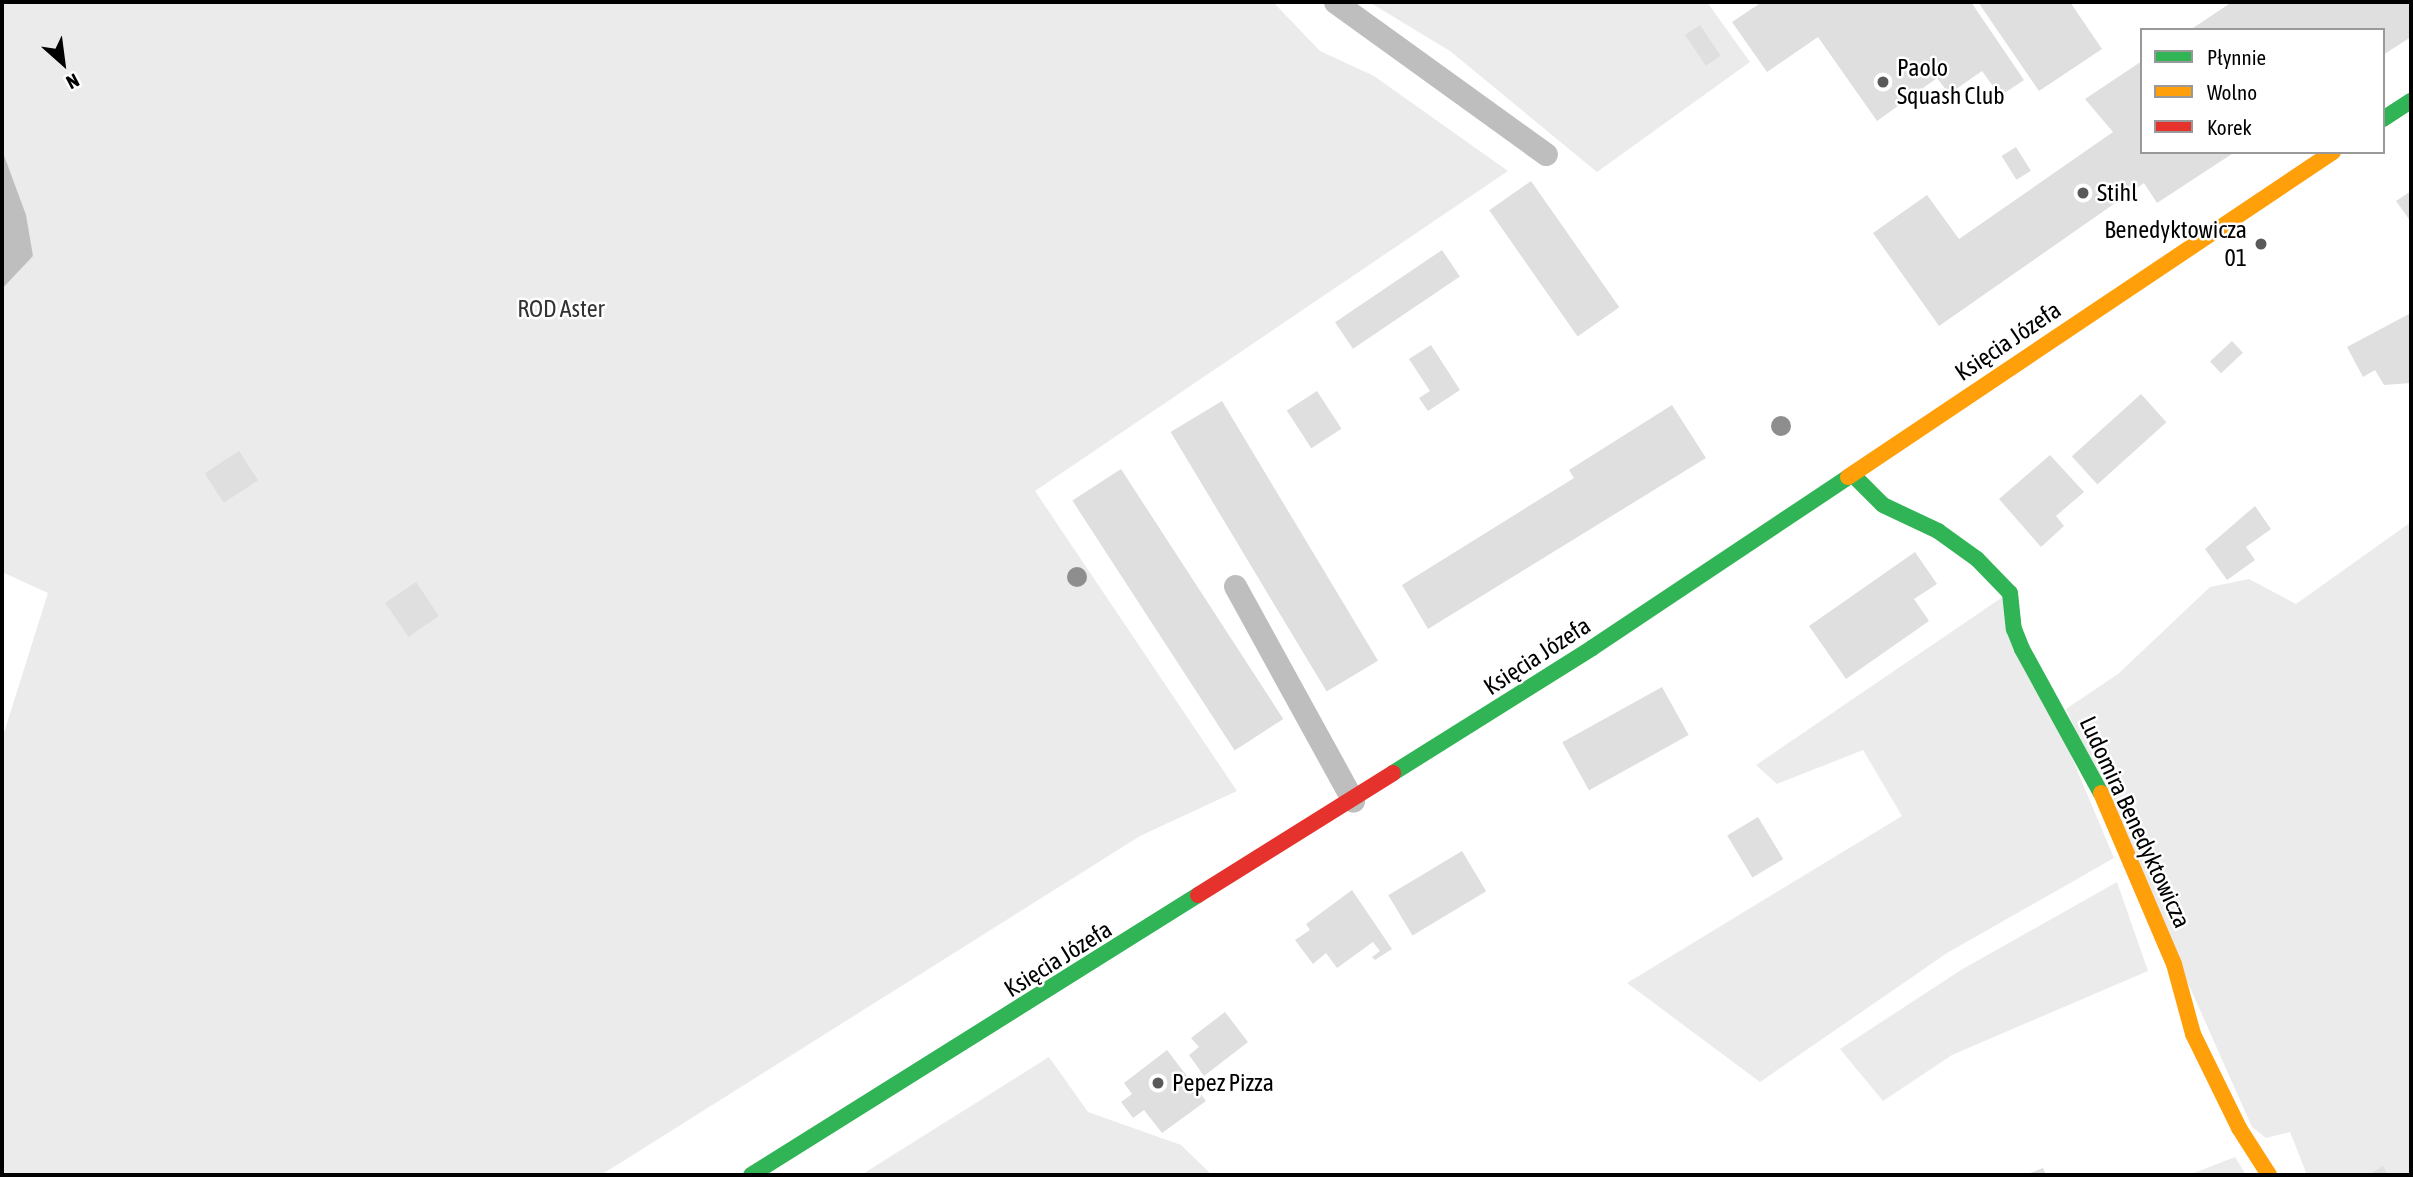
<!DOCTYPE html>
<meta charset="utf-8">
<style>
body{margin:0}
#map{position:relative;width:2413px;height:1177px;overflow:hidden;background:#fff;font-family:"Asap Condensed",sans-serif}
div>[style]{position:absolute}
.green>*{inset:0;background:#ebebeb}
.water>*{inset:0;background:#bebebe}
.building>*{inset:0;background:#dfdfdf;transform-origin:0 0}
.lane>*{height:23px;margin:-11.5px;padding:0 11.5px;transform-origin:11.5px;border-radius:11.5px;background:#bebebe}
.fast>*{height:16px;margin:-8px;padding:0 8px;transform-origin:8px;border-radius:8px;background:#30b455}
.slow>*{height:16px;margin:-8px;padding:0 8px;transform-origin:8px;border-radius:8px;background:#ff9f0a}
.jam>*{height:16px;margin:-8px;padding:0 8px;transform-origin:8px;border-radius:8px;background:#e5322d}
.trees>*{width:20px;height:20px;margin:-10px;border-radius:50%;background:#8e8e8e}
.dots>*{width:19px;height:19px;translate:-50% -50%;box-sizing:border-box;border:4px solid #fff;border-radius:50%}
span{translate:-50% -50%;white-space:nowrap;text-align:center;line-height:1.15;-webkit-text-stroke:5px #fff;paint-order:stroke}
.poi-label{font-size:24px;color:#000}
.left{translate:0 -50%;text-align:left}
.right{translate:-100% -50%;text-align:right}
.park-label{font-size:24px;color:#323232}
.street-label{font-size:24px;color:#000}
.frame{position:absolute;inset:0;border:4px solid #000;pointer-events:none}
.legend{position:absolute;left:2140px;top:28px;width:245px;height:126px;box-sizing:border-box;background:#fff;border:2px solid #999;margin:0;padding:9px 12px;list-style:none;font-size:21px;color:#000}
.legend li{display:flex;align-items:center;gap:14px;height:35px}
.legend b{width:35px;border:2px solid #999}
.north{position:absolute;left:28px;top:28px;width:70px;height:70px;-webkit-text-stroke:5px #fff;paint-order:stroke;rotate:152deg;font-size:19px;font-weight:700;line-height:28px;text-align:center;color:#000}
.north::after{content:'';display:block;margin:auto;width:24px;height:32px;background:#000;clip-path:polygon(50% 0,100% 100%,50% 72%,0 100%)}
</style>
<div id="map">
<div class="green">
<div style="clip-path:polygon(2px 2px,1273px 2px,1320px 51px,1374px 76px,1508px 171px,1035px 491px,1237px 791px,1140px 836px,601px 1175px,2px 1175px,2px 739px,48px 593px,2px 572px,2px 289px,33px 256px,2px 150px)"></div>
<div style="clip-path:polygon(1369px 2px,1707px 2px,1750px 62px,1597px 172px,1450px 51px)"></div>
<div style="clip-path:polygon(2411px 522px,2411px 1175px,2307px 1175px,2290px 1132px,2266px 1138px,2252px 1127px,2066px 709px,2118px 674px,2210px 587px,2249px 579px,2296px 604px)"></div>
<div style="clip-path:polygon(2004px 596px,2114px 858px,1947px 953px,1760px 1082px,1627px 983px,1902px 816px,1863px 750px,1777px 784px,1756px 765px)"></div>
<div style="clip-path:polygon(2117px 882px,2148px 971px,1952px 1055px,1883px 1101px,1840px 1049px,1961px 970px)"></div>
<div style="clip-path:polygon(1049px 1057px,1088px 1112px,1181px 1145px,1212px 1175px,861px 1175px)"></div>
<div style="clip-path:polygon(2235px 1157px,2246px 1175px,2189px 1175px)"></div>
</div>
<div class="water">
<div style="clip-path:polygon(2px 150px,26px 215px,33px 256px,2px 289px)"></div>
</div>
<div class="building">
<div style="clip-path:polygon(1762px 2px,1971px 2px,2024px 80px,2000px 96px,1982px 71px,1949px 94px,1937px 78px,1877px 121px,1818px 37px,1767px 72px,1732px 22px)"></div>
<div style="clip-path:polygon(1978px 2px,2070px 2px,2102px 49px,2039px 91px)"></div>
<div style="clip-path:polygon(2232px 2px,2411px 2px,2411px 37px,2383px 55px,2383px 30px,2190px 30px)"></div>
<div style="left:1700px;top:25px;width:37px;height:18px;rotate:56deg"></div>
<div style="clip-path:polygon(2142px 61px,2142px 152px,2235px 152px,2157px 203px,2144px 183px,1939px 326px,1873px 233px,1927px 195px,1959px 239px,2113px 132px,2085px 99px)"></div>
<div style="left:2016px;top:147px;width:28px;height:17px;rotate:58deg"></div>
<div style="left:1531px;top:181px;width:154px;height:51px;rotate:55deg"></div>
<div style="clip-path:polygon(2411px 191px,2411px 222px,2396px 201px)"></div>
<div style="left:1442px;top:250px;width:32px;height:129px;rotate:56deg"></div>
<div style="clip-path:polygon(2409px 314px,2411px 383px,2384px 385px,2375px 370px,2363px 377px,2347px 347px)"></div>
<div style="left:2232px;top:341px;width:16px;height:30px;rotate:47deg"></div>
<div style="clip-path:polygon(1431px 345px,1460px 390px,1428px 411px,1419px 398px,1430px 391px,1409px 359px)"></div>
<div style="left:1317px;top:391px;width:45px;height:36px;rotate:57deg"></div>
<div style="left:2141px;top:394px;width:38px;height:93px;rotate:48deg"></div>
<div style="left:1222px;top:401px;width:303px;height:60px;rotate:59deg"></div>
<div style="clip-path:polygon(1672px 405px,1706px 458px,1428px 629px,1402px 585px,1574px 478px,1569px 470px)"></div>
<div style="left:239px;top:451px;width:35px;height:41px;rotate:57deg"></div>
<div style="clip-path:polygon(2050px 455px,2084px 492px,2056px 516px,2064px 526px,2041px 547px,1999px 499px)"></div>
<div style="left:1121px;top:469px;width:298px;height:58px;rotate:57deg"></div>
<div style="clip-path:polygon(2255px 506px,2271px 529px,2246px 547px,2255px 560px,2227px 580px,2205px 549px)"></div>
<div style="clip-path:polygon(1915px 552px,1937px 584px,1914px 599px,1929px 621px,1846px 679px,1809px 626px)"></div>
<div style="left:416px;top:582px;width:41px;height:37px;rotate:56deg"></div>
<div style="left:1662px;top:687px;width:55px;height:114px;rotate:61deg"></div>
<div style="left:1758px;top:817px;width:49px;height:36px;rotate:59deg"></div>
<div style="left:1462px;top:851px;width:47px;height:86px;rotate:59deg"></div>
<div style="clip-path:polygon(1352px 890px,1392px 949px,1375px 960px,1372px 957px,1380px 951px,1373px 942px,1337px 968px,1326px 953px,1313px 964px,1295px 940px,1310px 930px,1306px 924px)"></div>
<div style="clip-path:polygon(1225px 1012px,1248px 1042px,1204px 1076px,1189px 1055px,1199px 1047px,1191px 1038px)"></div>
<div style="clip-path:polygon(1167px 1050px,1206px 1101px,1162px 1133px,1144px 1110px,1133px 1118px,1121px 1102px,1132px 1094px,1124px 1083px)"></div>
<div style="clip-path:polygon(2383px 1166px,2388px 1175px,2368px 1175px)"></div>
<div style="clip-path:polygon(2043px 1168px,2046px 1175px,2025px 1175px)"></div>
</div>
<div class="lane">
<div style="left:1335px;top:2px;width:260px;rotate:35.8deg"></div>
<div style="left:1235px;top:586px;width:245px;rotate:61.2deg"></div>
</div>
<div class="fast">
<div style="left:2383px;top:119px;width:33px;rotate:-33deg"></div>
<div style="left:1853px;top:475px;width:42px;rotate:45deg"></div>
<div style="left:1883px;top:505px;width:61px;rotate:25.3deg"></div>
<div style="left:1938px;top:531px;width:48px;rotate:35.7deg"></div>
<div style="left:1977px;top:559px;width:47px;rotate:45.9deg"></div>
<div style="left:2010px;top:593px;width:36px;rotate:84deg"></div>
<div style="left:2014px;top:629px;width:22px;rotate:68deg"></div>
<div style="left:2022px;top:649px;width:164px;rotate:61.3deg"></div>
<div style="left:1393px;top:773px;width:235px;rotate:-32.1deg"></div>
<div style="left:1592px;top:648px;width:308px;rotate:-33.7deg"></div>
<div style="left:751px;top:1175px;width:527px;rotate:-32.06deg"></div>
</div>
<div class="slow">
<div style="left:1848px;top:477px;width:584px;rotate:-33.83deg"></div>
<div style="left:2101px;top:793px;width:186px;rotate:66.9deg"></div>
<div style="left:2174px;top:964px;width:73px;rotate:74.8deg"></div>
<div style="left:2193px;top:1034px;width:105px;rotate:63.9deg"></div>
<div style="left:2239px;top:1128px;width:56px;rotate:57.4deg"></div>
</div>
<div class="jam">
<div style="left:1198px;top:895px;width:230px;rotate:-32deg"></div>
</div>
<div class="trees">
<div style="left:1781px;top:426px"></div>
<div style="left:1077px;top:577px"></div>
</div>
<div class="dots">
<div style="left:1883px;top:82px;background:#595959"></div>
<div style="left:2083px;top:193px;background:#595959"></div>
<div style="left:2261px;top:244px;background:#595959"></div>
<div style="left:1158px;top:1083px;background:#595959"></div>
</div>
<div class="poi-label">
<span class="left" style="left:1897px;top:82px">Paolo<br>Squash Club</span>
<span class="left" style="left:2097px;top:193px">Stihl</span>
<span class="right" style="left:2247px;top:244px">Benedyktowicza<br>01</span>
<span class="left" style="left:1172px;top:1083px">Pepez Pizza</span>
</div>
<div class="park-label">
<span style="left:561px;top:309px">ROD Aster</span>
</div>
<div class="street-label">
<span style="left:2008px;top:341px;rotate:-34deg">Księcia Józefa</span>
<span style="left:1537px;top:656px;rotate:-33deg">Księcia Józefa</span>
<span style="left:2135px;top:822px;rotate:65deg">Ludomira Benedyktowicza</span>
<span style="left:1058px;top:959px;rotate:-32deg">Księcia Józefa</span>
</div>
<div class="frame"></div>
<ul class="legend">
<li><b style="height:9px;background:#30b455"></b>Płynnie</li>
<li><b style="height:9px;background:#ff9f0a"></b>Wolno</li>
<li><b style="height:9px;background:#e5322d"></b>Korek</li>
</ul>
<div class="north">N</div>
</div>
